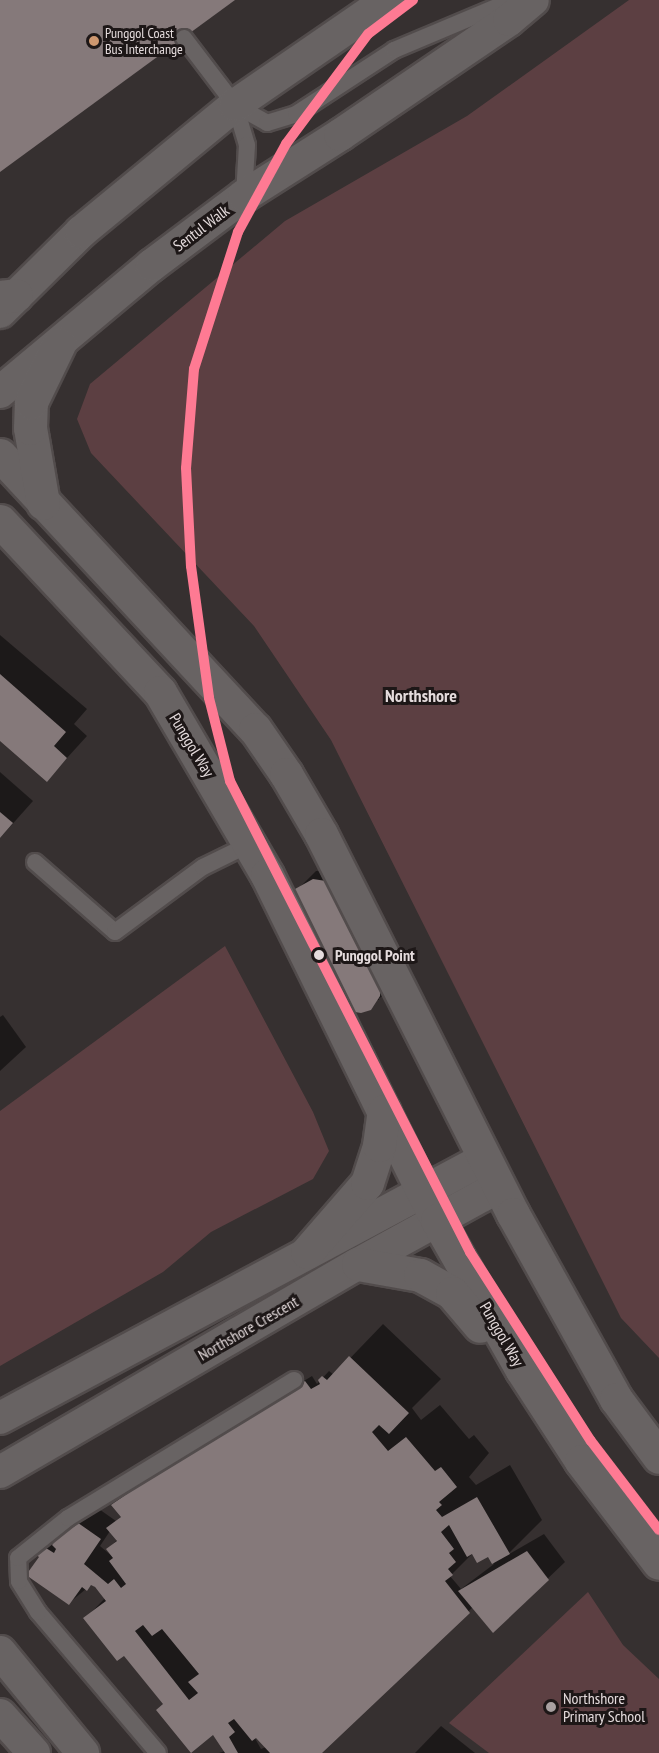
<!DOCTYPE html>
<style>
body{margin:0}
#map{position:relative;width:659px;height:1753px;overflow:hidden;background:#363030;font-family:"PT Sans Narrow",sans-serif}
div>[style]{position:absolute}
.green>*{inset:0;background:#5c3f42}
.shadow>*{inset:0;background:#0007}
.building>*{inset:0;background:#85797a}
.roads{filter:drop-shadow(2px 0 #524c4c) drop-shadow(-2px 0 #524c4c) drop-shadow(0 2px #524c4c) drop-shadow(0 -2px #524c4c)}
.lane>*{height:16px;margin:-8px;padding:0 8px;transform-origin:8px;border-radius:8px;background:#686363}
.street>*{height:32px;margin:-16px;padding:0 16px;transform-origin:16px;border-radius:16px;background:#686363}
.secondary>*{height:33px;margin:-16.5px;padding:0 16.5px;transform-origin:16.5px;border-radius:16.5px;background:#686363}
.metro-1>*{height:10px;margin:-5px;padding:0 5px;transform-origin:5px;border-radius:5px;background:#fe7a93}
.dots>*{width:16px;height:16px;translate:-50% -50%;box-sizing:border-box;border:3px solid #1d1717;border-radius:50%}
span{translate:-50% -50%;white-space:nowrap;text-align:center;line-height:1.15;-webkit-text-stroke:6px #1d1717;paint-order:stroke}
.bus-label{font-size:14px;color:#e5dcdd}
.left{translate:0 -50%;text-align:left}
.street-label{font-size:16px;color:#e5dcdd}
.stop-label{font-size:16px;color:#e5dcdd;font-weight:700}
.poi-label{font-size:16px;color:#e5dcdd}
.neighbourhood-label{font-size:18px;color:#e5dcdd;font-weight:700}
</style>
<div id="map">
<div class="green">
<div style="clip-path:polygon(629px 0,659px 0,659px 1358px,621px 1318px,331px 740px,254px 626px,91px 453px,77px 419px,90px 384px,285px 221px,467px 116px)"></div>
<div style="clip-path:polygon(225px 946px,313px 1112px,329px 1151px,313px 1179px,211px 1232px,163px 1272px,0 1366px,0 1111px)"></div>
<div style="clip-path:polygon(588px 1592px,623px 1645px,659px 1679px,659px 1753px,489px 1753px,449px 1723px)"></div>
</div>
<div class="shadow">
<div style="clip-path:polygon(0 635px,87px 709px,74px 724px,87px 736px,47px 780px,0 740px)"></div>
<div style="clip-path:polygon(0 772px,33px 801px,0 838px)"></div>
<div style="clip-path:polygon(evenodd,338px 870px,351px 882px,393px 965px,389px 991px,361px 1012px,337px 1001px,292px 914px,297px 890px,316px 871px,338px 870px,381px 970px,379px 1000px,376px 1000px,381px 970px)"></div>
<div style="clip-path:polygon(3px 1015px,26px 1047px,0 1071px,0 1017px)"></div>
<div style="clip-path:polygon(evenodd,383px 1324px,441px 1379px,412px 1408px,421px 1420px,440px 1405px,469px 1439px,474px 1435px,489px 1453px,469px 1477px,476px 1485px,510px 1465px,542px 1520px,506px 1556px,544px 1534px,565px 1562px,493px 1631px,473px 1607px,320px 1753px,219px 1753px,225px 1751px,215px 1736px,165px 1703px,124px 1654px,85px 1619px,105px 1598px,92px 1584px,69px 1603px,37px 1554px,89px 1502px,116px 1521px,122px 1516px,113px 1505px,119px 1499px,189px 1451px,312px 1376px,317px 1384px,329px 1371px,334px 1375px,383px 1324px,110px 1531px,117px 1540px,108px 1549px,113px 1557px,100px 1546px,110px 1531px,383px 1324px,473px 1553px,489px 1555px,494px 1564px,461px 1589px,450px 1576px,473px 1553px,383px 1324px,252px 1733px,266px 1747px,261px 1749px,252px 1733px)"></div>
<div style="clip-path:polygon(441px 1726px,475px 1753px,415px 1753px)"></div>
</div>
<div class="building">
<div style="clip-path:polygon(0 0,235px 0,0 172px)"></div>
<div style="clip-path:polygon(0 674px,66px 732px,54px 746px,67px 758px,47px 782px,0 741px)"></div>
<div style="clip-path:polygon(0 812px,13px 823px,0 838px)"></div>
<div style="clip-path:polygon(313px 879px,326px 881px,340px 894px,381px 978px,380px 996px,371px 1010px,361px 1013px,349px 1011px,291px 904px,295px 889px)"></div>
<div style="clip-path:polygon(evenodd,349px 1356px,409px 1413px,389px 1434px,379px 1425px,372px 1432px,388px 1451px,406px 1437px,435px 1471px,441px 1467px,457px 1487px,439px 1502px,442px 1505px,436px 1510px,442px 1517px,477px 1497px,510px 1554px,492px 1564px,488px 1557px,477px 1563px,472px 1554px,467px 1557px,449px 1525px,441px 1532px,454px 1549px,449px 1553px,456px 1562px,448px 1569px,453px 1575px,445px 1581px,470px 1613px,322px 1753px,270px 1753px,256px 1738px,252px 1741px,234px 1719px,228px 1723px,235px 1732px,229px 1737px,238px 1753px,225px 1753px,213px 1735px,191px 1753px,156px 1710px,163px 1704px,124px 1656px,117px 1661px,83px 1618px,106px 1601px,95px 1587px,91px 1585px,87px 1591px,82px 1587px,69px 1605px,26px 1575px,39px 1557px,35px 1554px,41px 1545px,54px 1553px,56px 1549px,52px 1545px,71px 1518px,101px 1539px,84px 1564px,108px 1584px,114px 1579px,121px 1588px,126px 1584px,109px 1561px,113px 1558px,106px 1549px,117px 1541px,106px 1528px,121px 1517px,111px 1505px,181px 1456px,305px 1381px,311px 1389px,320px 1384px,318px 1380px,322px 1376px,327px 1380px,349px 1356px,143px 1625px,152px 1636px,162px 1629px,199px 1674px,188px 1682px,198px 1693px,189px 1700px,135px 1631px,143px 1625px)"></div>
<div style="clip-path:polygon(527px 1551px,549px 1580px,493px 1633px,458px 1591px)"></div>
</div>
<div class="roads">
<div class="lane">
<div style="left:184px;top:38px;width:84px;rotate:52.7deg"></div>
<div style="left:235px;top:105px;width:42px;rotate:73.3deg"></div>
<div style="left:247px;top:145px;width:51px;rotate:93.4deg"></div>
<div style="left:235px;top:105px;width:37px;rotate:29deg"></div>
<div style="left:267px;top:123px;width:30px;rotate:-17deg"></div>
<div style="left:296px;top:114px;width:117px;rotate:-33.1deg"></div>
<div style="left:394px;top:50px;width:129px;rotate:-22.8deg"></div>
<div style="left:35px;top:862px;width:106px;rotate:41.2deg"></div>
<div style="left:115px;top:932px;width:109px;rotate:-36.5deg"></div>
<div style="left:203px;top:867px;width:52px;rotate:-26.1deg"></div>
<div style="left:158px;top:1753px;width:185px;rotate:-130.4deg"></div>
<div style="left:38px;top:1612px;width:36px;rotate:-122deg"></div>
<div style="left:19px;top:1581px;width:23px;rotate:-92deg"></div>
<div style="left:18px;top:1558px;width:64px;rotate:-38.7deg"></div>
<div style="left:68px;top:1518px;width:265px;rotate:-31.4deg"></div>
</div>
<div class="street">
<div style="left:0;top:312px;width:114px;rotate:-44.6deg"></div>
<div style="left:81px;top:232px;width:200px;rotate:-39.5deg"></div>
<div style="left:235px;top:105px;width:186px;rotate:-34.5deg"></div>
<div style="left:0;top:392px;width:198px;rotate:-39.9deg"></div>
<div style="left:152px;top:265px;width:115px;rotate:-36.9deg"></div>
<div style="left:244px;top:196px;width:114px;rotate:-32.4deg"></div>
<div style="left:340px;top:135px;width:204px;rotate:-34.2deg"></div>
<div style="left:509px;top:20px;width:31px;rotate:-40deg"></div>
<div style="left:0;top:1418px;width:549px;rotate:-28.15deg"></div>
<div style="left:0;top:1472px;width:414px;rotate:-30.2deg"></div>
<div style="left:358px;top:1264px;width:160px;rotate:-28.8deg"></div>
<div style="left:0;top:1652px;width:131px;rotate:50.6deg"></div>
<div style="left:0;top:1715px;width:51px;rotate:48.2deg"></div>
</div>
<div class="secondary">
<div style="left:0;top:297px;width:16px;rotate:-7deg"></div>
<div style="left:0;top:455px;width:374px;rotate:47.1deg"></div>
<div style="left:255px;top:729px;width:55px;rotate:55.4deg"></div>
<div style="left:286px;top:774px;width:69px;rotate:59.7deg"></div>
<div style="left:321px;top:834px;width:426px;rotate:63.2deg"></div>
<div style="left:513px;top:1214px;width:212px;rotate:60.9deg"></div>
<div style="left:616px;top:1399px;width:72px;rotate:53.4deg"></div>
<div style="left:43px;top:503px;width:76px;rotate:-99.8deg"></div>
<div style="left:30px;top:428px;width:26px;rotate:-88deg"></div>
<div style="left:31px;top:402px;width:64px;rotate:-64.2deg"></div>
<div style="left:0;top:521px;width:234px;rotate:46.9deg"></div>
<div style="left:160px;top:692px;width:212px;rotate:59.7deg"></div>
<div style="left:267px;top:875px;width:385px;rotate:63.8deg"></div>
<div style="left:437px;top:1220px;width:172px;rotate:60.5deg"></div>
<div style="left:522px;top:1370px;width:108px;rotate:57deg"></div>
<div style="left:581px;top:1461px;width:128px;rotate:52.6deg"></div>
<div style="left:307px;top:1252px;width:91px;rotate:-49deg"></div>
<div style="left:367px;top:1183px;width:40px;rotate:-72deg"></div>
<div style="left:379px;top:1145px;width:34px;rotate:-82deg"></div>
<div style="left:358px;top:1264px;width:63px;rotate:10.1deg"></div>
<div style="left:420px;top:1275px;width:37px;rotate:29deg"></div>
<div style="left:452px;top:1293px;width:43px;rotate:49.7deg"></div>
</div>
</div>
<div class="metro-1">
<div style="left:413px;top:0;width:56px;rotate:142.9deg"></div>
<div style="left:368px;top:34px;width:137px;rotate:126.7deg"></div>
<div style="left:286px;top:144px;width:100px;rotate:118.6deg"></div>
<div style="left:238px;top:232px;width:144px;rotate:107.8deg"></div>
<div style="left:194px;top:369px;width:99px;rotate:94.6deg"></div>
<div style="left:186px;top:468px;width:98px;rotate:87.1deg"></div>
<div style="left:191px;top:566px;width:133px;rotate:82.2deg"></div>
<div style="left:209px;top:698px;width:86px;rotate:75.8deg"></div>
<div style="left:230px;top:781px;width:529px;rotate:63deg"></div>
<div style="left:470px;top:1252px;width:224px;rotate:57.4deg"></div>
<div style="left:591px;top:1441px;width:112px;rotate:52.6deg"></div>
</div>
<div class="dots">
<div style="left:94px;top:41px;background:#cd976f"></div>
<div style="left:319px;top:955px;background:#e5dcdd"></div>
<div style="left:551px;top:1707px;background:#a8a0a0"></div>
</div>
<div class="bus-label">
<span class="left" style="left:105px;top:41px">Punggol Coast<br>Bus Interchange</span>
</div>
<div class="street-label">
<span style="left:201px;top:228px;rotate:-37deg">Sentul Walk</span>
<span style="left:192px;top:745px;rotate:59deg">Punggol Way</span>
<span style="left:248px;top:1328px;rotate:-30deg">Northshore Crescent</span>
<span style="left:502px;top:1334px;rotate:60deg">Punggol Way</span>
</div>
<div class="stop-label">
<span class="left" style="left:335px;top:955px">Punggol Point</span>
</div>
<div class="poi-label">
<span class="left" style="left:563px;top:1707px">Northshore<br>Primary School</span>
</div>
<div class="neighbourhood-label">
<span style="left:421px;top:696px">Northshore</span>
</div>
</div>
